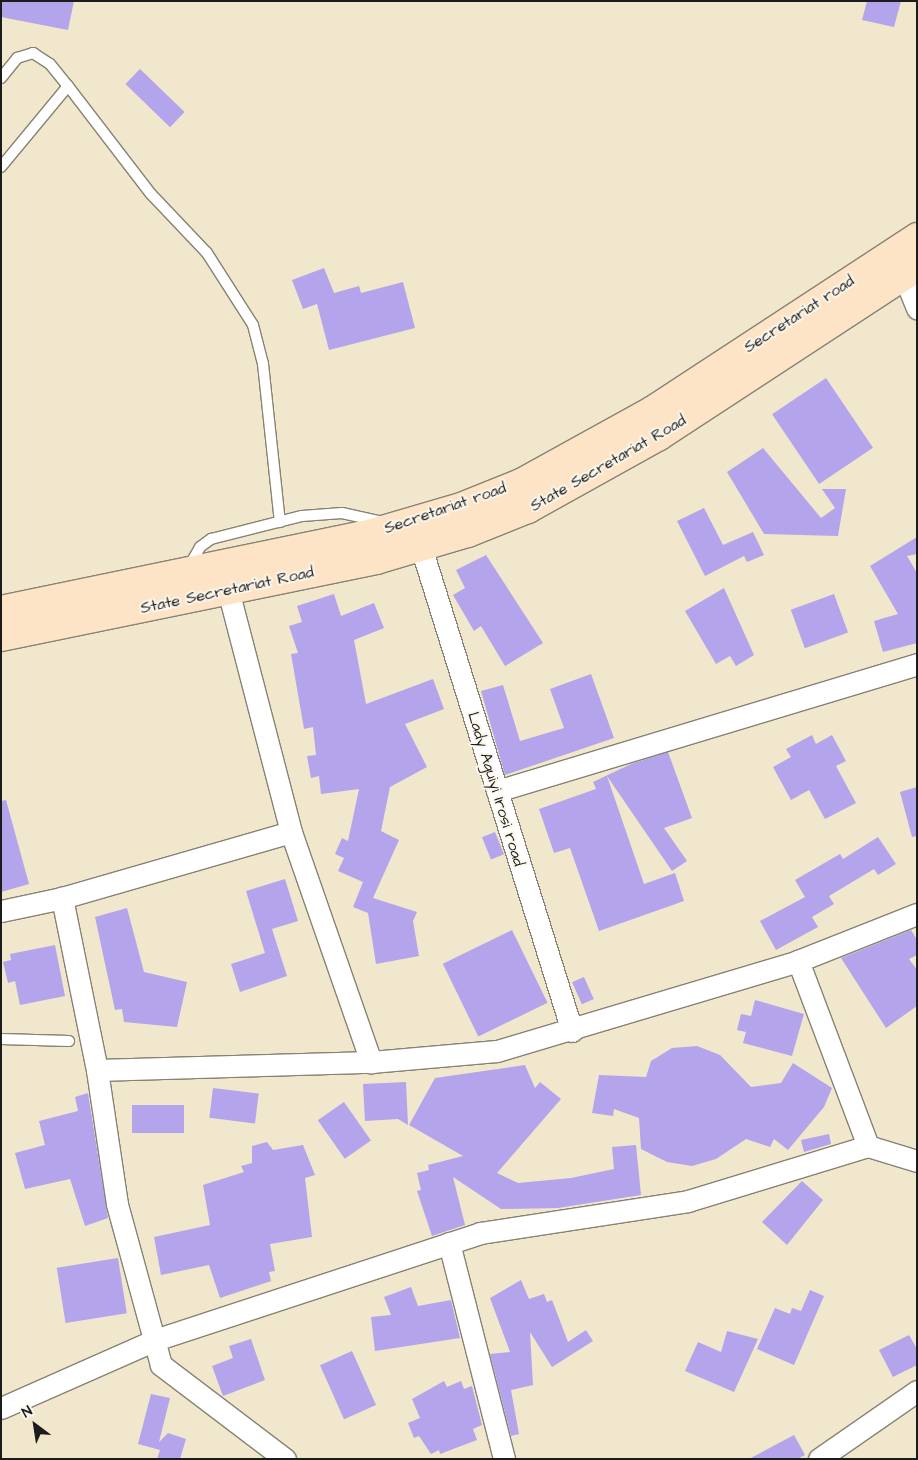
<!DOCTYPE html>
<style>
body{margin:0}
#map{position:relative;width:918px;height:1460px;overflow:hidden;background:#f1e7cd;font-family:"Architects Daughter",sans-serif}
div>[style]{position:absolute}
.building>*{inset:0;background:#b3a4eb;transform-origin:0 0}
.roads{filter:drop-shadow(1px 0 #868274) drop-shadow(-1px 0 #868274) drop-shadow(0 1px #868274) drop-shadow(0 -1px #868274)}
.lane>*{height:10px;margin:-5px;padding:0 5px;transform-origin:5px;border-radius:5px;background:#fff}
.street>*{height:21px;margin:-10.5px;padding:0 10.5px;transform-origin:10.5px;border-radius:10.5px;background:#fff}
.secondary>*{height:28px;margin:-14px;padding:0 14px;transform-origin:14px;border-radius:14px;background:#fee4c6}
span{translate:-50% -50%;white-space:nowrap;text-align:center;line-height:1.15;-webkit-text-stroke:4px #fbf7ec;paint-order:stroke}
.street-label{font-size:16px;color:#1c1c1c}
.frame{position:absolute;inset:0;border:2px solid #1c1c1c;pointer-events:none}
.north{position:absolute;left:10px;top:1400px;width:50px;height:50px;-webkit-text-stroke:4px #fbf7ec;paint-order:stroke;rotate:329deg;font-size:14px;font-weight:700;line-height:20px;text-align:center;color:#1c1c1c}
.north::after{content:'';display:block;margin:auto;width:18px;height:22px;background:#1c1c1c;clip-path:polygon(50% 0,100% 100%,50% 72%,0 100%)}
</style>
<div id="map">
<div class="building">
<div style="clip-path:polygon(1px 1px,74px 1px,68px 30px,1px 17px)"></div>
<div style="clip-path:polygon(867px 1px,901px 1px,894px 27px,862px 20px)"></div>
<div style="left:140px;top:69px;width:62px;height:21px;rotate:44deg"></div>
<div style="clip-path:polygon(324px 268px,334px 293px,359px 286px,361px 293px,403px 282px,415px 328px,329px 350px,317px 304px,303px 309px,292px 280px)"></div>
<div style="left:826px;top:378px;width:84px;height:65px;rotate:56deg"></div>
<div style="clip-path:polygon(763px 448px,821px 518px,835px 508px,822px 489px,846px 489px,838px 536px,764px 534px,727px 472px)"></div>
<div style="clip-path:polygon(704px 508px,723px 545px,753px 532px,764px 555px,747px 562px,744px 556px,705px 576px,677px 521px)"></div>
<div style="clip-path:polygon(917px 537px,917px 554px,907px 556px,917px 573px,917px 643px,883px 652px,874px 621px,898px 614px,870px 566px)"></div>
<div style="clip-path:polygon(486px 555px,543px 643px,505px 666px,481px 626px,474px 631px,453px 595px,465px 588px,456px 570px)"></div>
<div style="clip-path:polygon(724px 588px,754px 655px,736px 666px,730px 656px,716px 664px,685px 611px)"></div>
<div style="clip-path:polygon(334px 594px,341px 616px,374px 603px,384px 628px,354px 640px,366px 704px,433px 679px,444px 709px,405px 724px,427px 767px,390px 787px,381px 831px,399px 840px,373px 898px,417px 912px,413px 921px,419px 956px,376px 964px,368px 913px,353px 907px,363px 882px,338px 871px,344px 858px,335px 854px,342px 838px,348px 841px,359px 789px,321px 794px,319px 776px,311px 778px,307px 756px,316px 755px,313px 727px,304px 729px,291px 654px,298px 653px,289px 626px,302px 622px,297px 606px)"></div>
<div style="left:834px;top:594px;width:41px;height:46px;rotate:70deg"></div>
<div style="clip-path:polygon(591px 674px,614px 738px,505px 775px,481px 691px,503px 685px,520px 741px,564px 728px,550px 689px)"></div>
<div style="clip-path:polygon(812px 735px,816px 744px,832px 735px,846px 761px,836px 766px,856px 803px,825px 819px,809px 790px,791px 800px,773px 767px,791px 757px,786px 749px)"></div>
<div style="clip-path:polygon(668px 752px,692px 818px,664px 828px,687px 861px,672px 871px,607px 776px,644px 884px,675px 873px,684px 901px,599px 931px,570px 848px,554px 853px,539px 809px,596px 789px,593px 782px,631px 764px)"></div>
<div style="clip-path:polygon(917px 787px,917px 836px,912px 837px,900px 792px)"></div>
<div style="clip-path:polygon(6px 800px,29px 884px,1px 892px,1px 801px)"></div>
<div style="left:495px;top:832px;width:24px;height:14px;rotate:68deg"></div>
<div style="clip-path:polygon(878px 837px,896px 864px,878px 875px,874px 869px,829px 896px,834px 904px,812px 917px,818px 927px,776px 950px,760px 921px,805px 897px,795px 880px,840px 854px,843px 859px)"></div>
<div style="clip-path:polygon(285px 879px,298px 921px,272px 929px,287px 976px,240px 992px,231px 964px,265px 953px,246px 891px)"></div>
<div style="clip-path:polygon(127px 908px,144px 972px,187px 982px,177px 1027px,124px 1022px,122px 1009px,115px 1010px,95px 917px)"></div>
<div style="left:512px;top:930px;width:81px;height:77px;rotate:64deg"></div>
<div style="clip-path:polygon(911px 930px,917px 940px,917px 955px,909px 959px,917px 970px,917px 1006px,886px 1028px,841px 958px)"></div>
<div style="clip-path:polygon(55px 945px,65px 996px,20px 1005px,15px 981px,8px 983px,3px 962px,11px 960px,10px 954px)"></div>
<div style="left:584px;top:977px;width:24px;height:13px;rotate:66deg"></div>
<div style="clip-path:polygon(755px 1000px,804px 1014px,792px 1056px,743px 1043px,746px 1032px,737px 1030px,741px 1014px,751px 1016px)"></div>
<div style="clip-path:polygon(697px 1046px,720px 1055px,751px 1087px,781px 1083px,793px 1063px,832px 1088px,824px 1107px,788px 1150px,774px 1139px,770px 1147px,746px 1139px,716px 1159px,692px 1166px,667px 1162px,641px 1149px,639px 1118px,614px 1109px,613px 1116px,592px 1113px,599px 1075px,646px 1077px,651px 1061px,672px 1048px)"></div>
<div style="clip-path:polygon(525px 1065px,535px 1088px,540px 1082px,561px 1099px,497px 1173px,518px 1183px,571px 1178px,614px 1169px,612px 1147px,636px 1145px,641px 1195px,558px 1208px,501px 1209px,453px 1177px,465px 1225px,432px 1236px,417px 1191px,421px 1190px,417px 1173px,429px 1170px,428px 1165px,463px 1156px,409px 1125px,435px 1078px)"></div>
<div style="clip-path:polygon(406px 1082px,408px 1125px,398px 1119px,365px 1121px,363px 1084px)"></div>
<div style="left:213px;top:1088px;width:46px;height:30px;rotate:7deg"></div>
<div style="clip-path:polygon(88px 1093px,108px 1218px,85px 1226px,70px 1179px,25px 1189px,15px 1153px,45px 1145px,39px 1121px,78px 1111px,75px 1097px)"></div>
<div style="left:344px;top:1102px;width:47px;height:32px;rotate:55deg"></div>
<div style="left:184px;top:1105px;width:28px;height:52px;rotate:90deg"></div>
<div style="clip-path:polygon(829px 1134px,831px 1144px,804px 1152px,801px 1140px)"></div>
<div style="clip-path:polygon(267px 1142px,273px 1150px,303px 1145px,315px 1175px,305px 1178px,312px 1237px,270px 1244px,275px 1271px,269px 1272px,271px 1281px,220px 1298px,209px 1265px,161px 1275px,154px 1237px,210px 1225px,203px 1185px,244px 1172px,241px 1166px,252px 1163px,252px 1146px)"></div>
<div style="clip-path:polygon(802px 1181px,823px 1200px,787px 1245px,762px 1222px)"></div>
<div style="left:118px;top:1258px;width:56px;height:62px;rotate:81deg"></div>
<div style="clip-path:polygon(521px 1280px,529px 1299px,544px 1294px,547px 1302px,552px 1300px,568px 1342px,586px 1330px,593px 1341px,552px 1367px,530px 1332px,533px 1385px,511px 1390px,519px 1434px,511px 1436px,490px 1354px,510px 1352px,490px 1298px)"></div>
<div style="clip-path:polygon(411px 1287px,418px 1306px,451px 1300px,460px 1338px,375px 1351px,371px 1317px,391px 1315px,384px 1297px)"></div>
<div style="clip-path:polygon(810px 1290px,824px 1296px,794px 1365px,757px 1349px,775px 1308px,790px 1314px,792px 1308px,801px 1311px)"></div>
<div style="clip-path:polygon(727px 1331px,758px 1339px,734px 1392px,685px 1371px,698px 1342px,721px 1352px)"></div>
<div style="clip-path:polygon(909px 1335px,917px 1349px,917px 1365px,893px 1377px,879px 1350px)"></div>
<div style="clip-path:polygon(251px 1339px,265px 1380px,223px 1396px,212px 1366px,233px 1358px,229px 1346px)"></div>
<div style="left:352px;top:1351px;width:59px;height:35px;rotate:66deg"></div>
<div style="clip-path:polygon(444px 1381px,447px 1387px,461px 1381px,464px 1389px,472px 1386px,482px 1425px,473px 1429px,477px 1440px,440px 1454px,439px 1450px,431px 1454px,419px 1436px,414px 1438px,408px 1423px,420px 1418px,412px 1399px)"></div>
<div style="clip-path:polygon(151px 1394px,170px 1398px,159px 1442px,168px 1433px,186px 1439px,180px 1459px,157px 1459px,160px 1450px,138px 1444px)"></div>
<div style="clip-path:polygon(794px 1435px,805px 1455px,797px 1459px,749px 1459px)"></div>
</div>
<div class="roads">
<div class="lane">
<div style="left:1px;top:78px;width:26px;rotate:-51deg"></div>
<div style="left:17px;top:58px;width:17px;rotate:-17deg"></div>
<div style="left:33px;top:53px;width:20px;rotate:33deg"></div>
<div style="left:50px;top:64px;width:28px;rotate:51deg"></div>
<div style="left:68px;top:86px;width:105px;rotate:129.6deg"></div>
<div style="left:68px;top:86px;width:136px;rotate:52.5deg"></div>
<div style="left:151px;top:194px;width:81px;rotate:46.5deg"></div>
<div style="left:207px;top:253px;width:85px;rotate:57.4deg"></div>
<div style="left:253px;top:325px;width:40px;rotate:75.6deg"></div>
<div style="left:263px;top:364px;width:159px;rotate:83.9deg"></div>
<div style="left:188px;top:568px;width:24px;rotate:-60deg"></div>
<div style="left:200px;top:547px;width:14px;rotate:-36deg"></div>
<div style="left:211px;top:539px;width:94px;rotate:-14.2deg"></div>
<div style="left:302px;top:516px;width:40px;rotate:-4.3deg"></div>
<div style="left:342px;top:513px;width:46px;rotate:12.5deg"></div>
<div style="left:1px;top:1039px;width:68px;rotate:1.7deg"></div>
</div>
<div class="street">
<div style="left:904px;top:276px;width:35px;rotate:68deg"></div>
<div style="left:421px;top:547px;width:507px;rotate:72.67deg"></div>
<div style="left:228px;top:590px;width:250px;rotate:75.4deg"></div>
<div style="left:291px;top:832px;width:244px;rotate:70.8deg"></div>
<div style="left:497px;top:791px;width:439px;rotate:-16.8deg"></div>
<div style="left:1px;top:911px;width:62px;rotate:-12deg"></div>
<div style="left:97px;top:1070px;width:274px;rotate:-1.7deg"></div>
<div style="left:371px;top:1062px;width:126px;rotate:-5deg"></div>
<div style="left:497px;top:1051px;width:314px;rotate:-16.6deg"></div>
<div style="left:798px;top:961px;width:128px;rotate:-21.6deg"></div>
<div style="left:868px;top:1146px;width:51px;rotate:17deg"></div>
<div style="left:449px;top:1243px;width:223px;rotate:75.7deg"></div>
<div style="left:1px;top:1408px;width:168px;rotate:-23.8deg"></div>
<div style="left:155px;top:1340px;width:342px;rotate:-18.2deg"></div>
<div style="left:480px;top:1233px;width:210px;rotate:-8.7deg"></div>
<div style="left:688px;top:1201px;width:188px;rotate:-17deg"></div>
<div style="left:868px;top:1146px;width:198px;rotate:-110.7deg"></div>
<div style="left:285px;top:1459px;width:156px;rotate:-142.8deg"></div>
<div style="left:161px;top:1365px;width:167px;rotate:-105.3deg"></div>
<div style="left:117px;top:1204px;width:135px;rotate:-98.5deg"></div>
<div style="left:97px;top:1070px;width:176px;rotate:-101.5deg"></div>
<div style="left:62px;top:898px;width:238px;rotate:-16.1deg"></div>
<div style="left:819px;top:1459px;width:119px;rotate:-34.8deg"></div>
</div>
<div class="secondary">
<div style="left:1px;top:610px;width:376px;rotate:-11.7deg"></div>
<div style="left:369px;top:534px;width:96px;rotate:-16.4deg"></div>
<div style="left:461px;top:507px;width:65px;rotate:-21.8deg"></div>
<div style="left:521px;top:483px;width:151px;rotate:-28.9deg"></div>
<div style="left:653px;top:410px;width:316px;rotate:-33.2deg"></div>
<div style="left:1px;top:637px;width:383px;rotate:-11.6deg"></div>
<div style="left:376px;top:560px;width:96px;rotate:-16.4deg"></div>
<div style="left:468px;top:533px;width:65px;rotate:-21.8deg"></div>
<div style="left:528px;top:509px;width:150px;rotate:-29.1deg"></div>
<div style="left:659px;top:436px;width:308px;rotate:-33.2deg"></div>
</div>
</div>
<div class="street-label">
<span style="left:799px;top:314px;rotate:-33deg">Secretariat road</span>
<span style="left:608px;top:463px;rotate:-30deg">State Secretariat Road</span>
<span style="left:445px;top:508px;rotate:-19deg">Secretariat road</span>
<span style="left:227px;top:590px;rotate:-12deg">State Secretariat Road</span>
<span style="left:496px;top:789px;rotate:73deg">Lady Aguiyi Irosi road</span>
</div>
<div class="frame"></div>
<div class="north">N</div>
</div>
